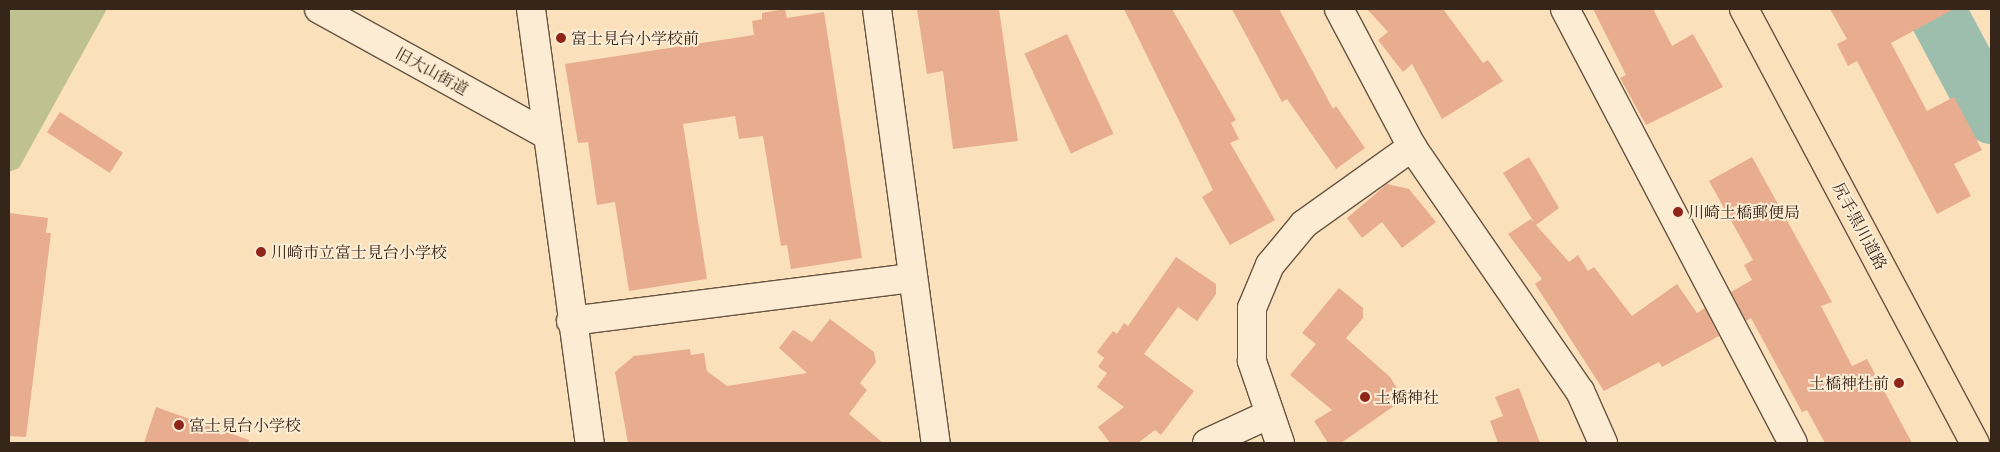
<!DOCTYPE html>
<meta charset="utf-8">
<style>
body{margin:0}
#map{position:relative;width:2000px;height:452px;overflow:hidden;background:#fae1bb;font-family:"Libre Caslon Text","Noto Serif JP",serif}
div>[style]{position:absolute}
.green>*{inset:0;background:#bfc290}
.river>*{height:59px;margin:-29.5px;padding:0 29.5px;transform-origin:29.5px;border-radius:29.5px;background:#9ebead}
.building>*{inset:0;background:#e8ac8f;transform-origin:0 0}
.roads{filter:drop-shadow(1px 0 #675442) drop-shadow(-1px 0 #675442) drop-shadow(0 1px #675442) drop-shadow(0 -1px #675442)}
.minor>*{height:28px;margin:-14px;padding:0 14px;transform-origin:14px;border-radius:14px;background:#fcecd3}
.major>*{height:28px;margin:-14px;padding:0 14px;transform-origin:14px;border-radius:14px;background:#fae1bb}
.dots>*{width:14px;height:14px;translate:-50% -50%;box-sizing:border-box;border:2px solid #fcecd3;border-radius:50%}
span{translate:-50% -50%;white-space:nowrap;text-align:center;line-height:1.15;-webkit-text-stroke:4px #fcecd3;paint-order:stroke}
.poi-label{font-size:16px;color:#362519}
.left{translate:0 -50%;text-align:left}
.right{translate:-100% -50%;text-align:right}
.street-label{font-size:16px;color:#362519}
.frame{position:absolute;inset:0;border:10px solid #362519;pointer-events:none}
</style>
<div id="map">
<div class="green">
<div style="clip-path:polygon(9px 9px,107px 9px,19px 168px,9px 172px)"></div>
</div>
<div class="river">
<div style="left:1935px;top:9px;width:119px;rotate:61.9deg"></div>
</div>
<div class="building">
<div style="clip-path:polygon(785px 9px,787px 18px,824px 12px,862px 258px,791px 269px,787px 245px,781px 246px,763px 136px,739px 139px,735px 116px,683px 124px,707px 279px,629px 291px,615px 202px,597px 205px,588px 142px,578px 143px,565px 64px,754px 35px,752px 21px,762px 19px,762px 13px)"></div>
<div style="clip-path:polygon(917px 9px,999px 9px,1018px 141px,953px 149px,943px 71px,927px 74px)"></div>
<div style="clip-path:polygon(1124px 9px,1172px 9px,1236px 120px,1231px 123px,1239px 139px,1230px 143px,1275px 220px,1230px 245px,1202px 197px,1213px 190px)"></div>
<div style="clip-path:polygon(1232px 9px,1279px 9px,1333px 109px,1336px 106px,1365px 148px,1336px 169px,1287px 99px,1282px 102px)"></div>
<div style="clip-path:polygon(1367px 9px,1443px 9px,1483px 63px,1488px 60px,1503px 81px,1442px 119px,1412px 64px,1403px 72px,1378px 40px,1388px 32px)"></div>
<div style="clip-path:polygon(1593px 9px,1653px 9px,1672px 46px,1693px 34px,1723px 87px,1646px 125px,1620px 78px,1626px 75px)"></div>
<div style="clip-path:polygon(1830px 9px,1954px 9px,1891px 43px,1927px 111px,1954px 97px,1982px 150px,1954px 164px,1971px 196px,1937px 214px,1857px 61px,1848px 66px,1837px 44px,1847px 39px)"></div>
<div style="left:1067px;top:34px;width:110px;height:47px;rotate:65deg"></div>
<div style="left:60px;top:112px;width:75px;height:24px;rotate:33deg"></div>
<div style="clip-path:polygon(1529px 157px,1559px 208px,1536px 225px,1569px 262px,1578px 255px,1588px 271px,1594px 267px,1632px 316px,1677px 284px,1697px 313px,1705px 308px,1719px 336px,1662px 367px,1659px 362px,1604px 391px,1535px 284px,1542px 279px,1508px 234px,1531px 219px,1534px 222px,1503px 173px)"></div>
<div style="clip-path:polygon(1752px 157px,1832px 302px,1821px 306px,1852px 366px,1867px 359px,1912px 443px,1825px 443px,1807px 410px,1802px 412px,1751px 318px,1746px 321px,1731px 292px,1752px 280px,1744px 265px,1753px 260px,1709px 181px)"></div>
<div style="clip-path:polygon(1387px 184px,1409px 189px,1436px 222px,1402px 248px,1382px 222px,1362px 238px,1347px 218px)"></div>
<div style="clip-path:polygon(9px 213px,48px 218px,46px 233px,51px 233px,26px 437px,9px 436px)"></div>
<div style="clip-path:polygon(1176px 257px,1216px 284px,1216px 294px,1197px 321px,1178px 307px,1144px 354px,1194px 391px,1161px 435px,1155px 430px,1138px 443px,1110px 443px,1098px 427px,1124px 407px,1097px 387px,1107px 373px,1098px 367px,1104px 358px,1097px 352px,1113px 331px,1117px 334px,1124px 323px,1128px 326px)"></div>
<div style="clip-path:polygon(1339px 288px,1363px 308px,1363px 318px,1346px 338px,1390px 377px,1404px 399px,1341px 443px,1328px 443px,1314px 421px,1332px 410px,1290px 375px,1316px 344px,1302px 333px)"></div>
<div style="clip-path:polygon(830px 319px,874px 352px,876px 362px,860px 383px,867px 390px,849px 414px,883px 443px,628px 443px,615px 372px,634px 356px,690px 349px,691px 355px,704px 353px,707px 371px,727px 386px,807px 373px,779px 348px,793px 330px,812px 342px)"></div>
<div style="clip-path:polygon(1519px 388px,1540px 443px,1498px 443px,1490px 421px,1503px 416px,1495px 397px)"></div>
<div style="clip-path:polygon(156px 407px,249px 440px,248px 443px,144px 443px)"></div>
</div>
<div class="roads">
<div class="minor">
<div style="left:319px;top:9px;width:258px;rotate:28.9deg"></div>
<div style="left:531px;top:9px;width:438px;rotate:82.3deg"></div>
<div style="left:877px;top:9px;width:438px;rotate:82.3deg"></div>
<div style="left:1339px;top:9px;width:156px;rotate:62.1deg"></div>
<div style="left:1412px;top:147px;width:296px;rotate:55.5deg"></div>
<div style="left:1580px;top:391px;width:57px;rotate:66.1deg"></div>
<div style="left:1565px;top:9px;width:490px;rotate:62.3deg"></div>
<div style="left:571px;top:321px;width:343px;rotate:-7.2deg"></div>
<div style="left:1207px;top:443px;width:67px;rotate:-24.7deg"></div>
<div style="left:1280px;top:443px;width:87px;rotate:-108.9deg"></div>
<div style="left:1252px;top:361px;width:53px;rotate:-90deg"></div>
<div style="left:1252px;top:308px;width:47px;rotate:-67.3deg"></div>
<div style="left:1270px;top:265px;width:53px;rotate:-50.3deg"></div>
<div style="left:1304px;top:224px;width:133px;rotate:-35.5deg"></div>
</div>
<div class="major">
<div style="left:1744px;top:9px;width:492px;rotate:62deg"></div>
</div>
</div>
<div class="dots">
<div style="left:561px;top:38px;background:#8f2418"></div>
<div style="left:1678px;top:212px;background:#8f2418"></div>
<div style="left:261px;top:252px;background:#8f2418"></div>
<div style="left:1899px;top:383px;background:#8f2418"></div>
<div style="left:1365px;top:397px;background:#8f2418"></div>
<div style="left:179px;top:425px;background:#8f2418"></div>
</div>
<div class="poi-label">
<span class="left" style="left:571px;top:38px">富士見台小学校前</span>
<span class="left" style="left:1688px;top:212px">川崎土橋郵便局</span>
<span class="left" style="left:271px;top:252px">川崎市立富士見台小学校</span>
<span class="right" style="left:1889px;top:383px">土橋神社前</span>
<span class="left" style="left:1375px;top:397px">土橋神社</span>
<span class="left" style="left:189px;top:425px">富士見台小学校</span>
</div>
<div class="street-label">
<span style="left:432px;top:71px;rotate:29deg">旧大山街道</span>
<span style="left:1860px;top:226px;rotate:62deg">尻手黒川道路</span>
</div>
<div class="frame"></div>
</div>
